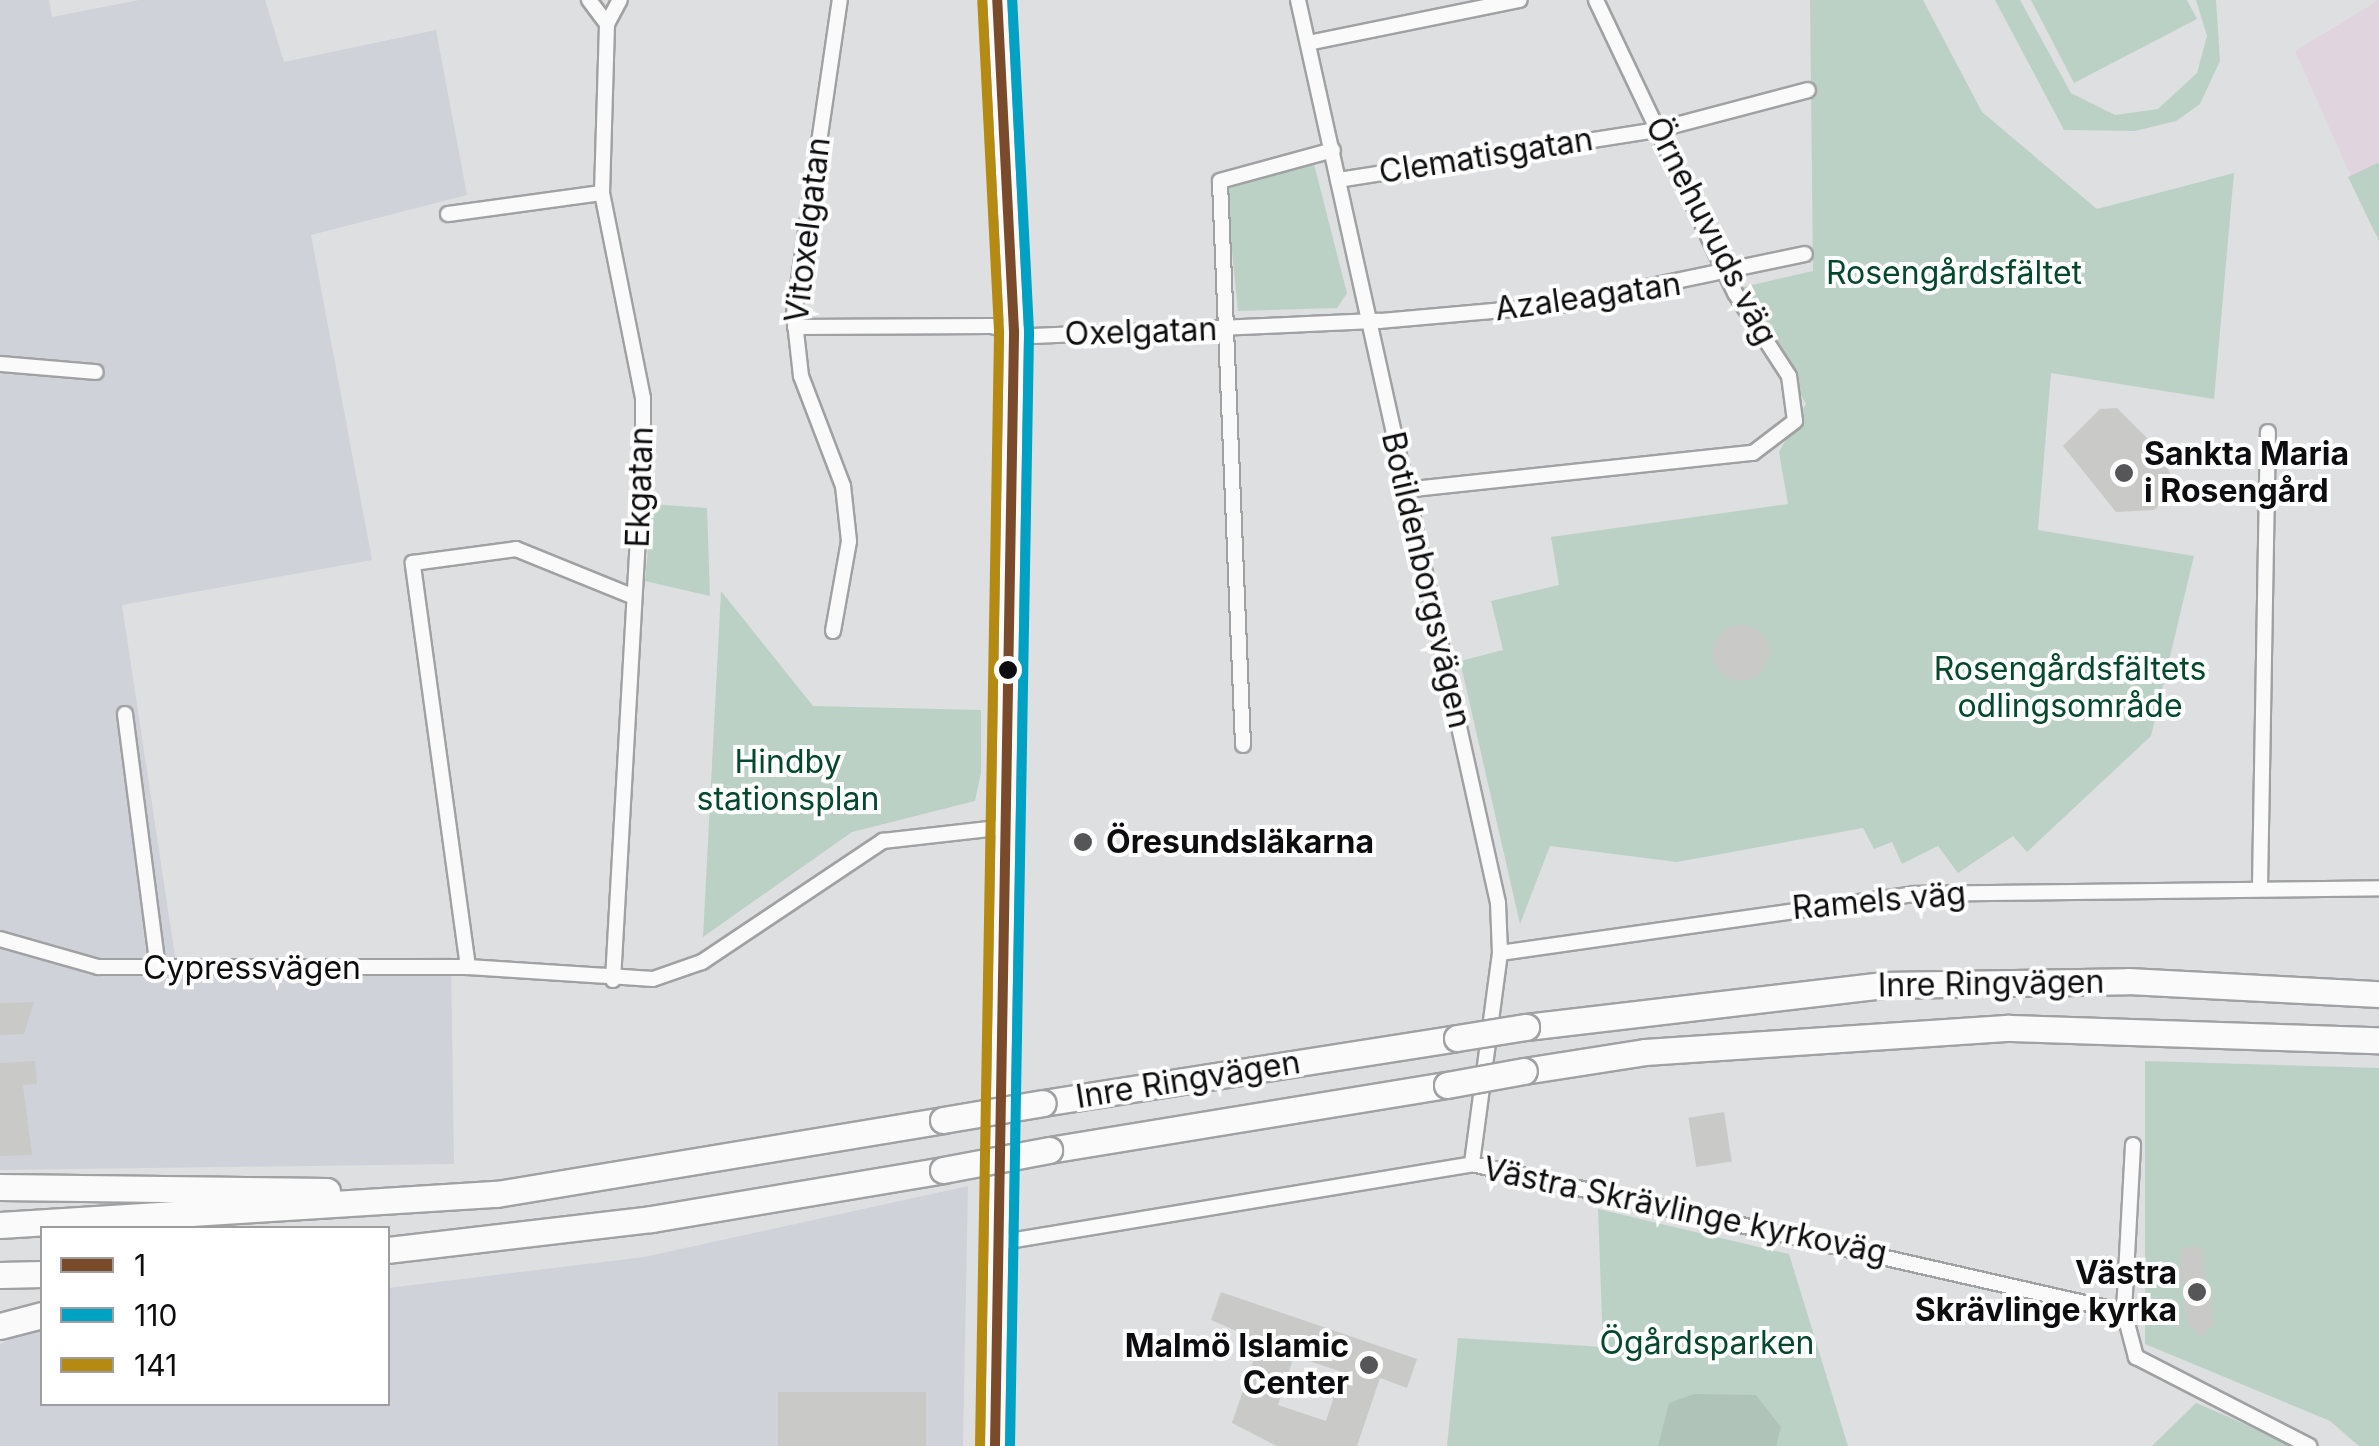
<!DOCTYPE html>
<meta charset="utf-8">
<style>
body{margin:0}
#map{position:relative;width:2379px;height:1446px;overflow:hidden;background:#dedfe1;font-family:Inter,sans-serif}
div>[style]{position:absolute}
.built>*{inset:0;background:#d0d2d9}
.education>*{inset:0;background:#e0d5de}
.green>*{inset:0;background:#bcd1c6}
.forest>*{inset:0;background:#afc3b8}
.building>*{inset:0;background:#c9c9c8;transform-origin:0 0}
.round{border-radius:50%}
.roads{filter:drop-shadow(2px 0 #a0a1a3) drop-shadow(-2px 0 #a0a1a3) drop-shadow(0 2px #a0a1a3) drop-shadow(0 -2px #a0a1a3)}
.street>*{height:14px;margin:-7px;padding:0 7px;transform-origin:7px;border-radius:7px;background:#fafafa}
.secondary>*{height:20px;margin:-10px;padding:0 10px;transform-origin:10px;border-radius:10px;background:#fafafa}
.highway>*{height:25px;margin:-12.5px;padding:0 12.5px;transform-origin:12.5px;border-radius:12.5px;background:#fafafa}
.bridges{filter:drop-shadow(2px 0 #a0a1a3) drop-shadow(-2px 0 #a0a1a3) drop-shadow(0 2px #a0a1a3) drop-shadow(0 -2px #a0a1a3)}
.highway-bridge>*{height:25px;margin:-12.5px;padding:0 12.5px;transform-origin:12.5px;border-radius:12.5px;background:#fafafa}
.bus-1>*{height:10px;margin:-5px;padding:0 5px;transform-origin:5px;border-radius:5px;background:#7a4b2a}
.bus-2>*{height:10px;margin:-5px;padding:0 5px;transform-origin:5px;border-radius:5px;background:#01a1c4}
.bus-3>*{height:10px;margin:-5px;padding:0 5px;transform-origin:5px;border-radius:5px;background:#b48a13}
.dots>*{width:28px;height:28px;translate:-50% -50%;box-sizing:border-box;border:5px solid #fff;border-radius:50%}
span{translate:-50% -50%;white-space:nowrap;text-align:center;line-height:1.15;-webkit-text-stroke:8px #fff;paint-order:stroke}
.street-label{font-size:32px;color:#0d0d0f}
.park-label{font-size:32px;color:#04482d}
.poi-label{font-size:32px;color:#0d0d0f;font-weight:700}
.left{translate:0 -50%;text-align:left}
.right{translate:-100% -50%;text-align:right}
.legend{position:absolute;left:40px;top:1226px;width:350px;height:180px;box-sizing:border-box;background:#fff;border:2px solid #9e9e9f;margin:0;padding:12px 18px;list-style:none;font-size:30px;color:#0d0d0f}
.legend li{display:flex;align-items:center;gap:20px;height:50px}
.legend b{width:50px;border:2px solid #9e9e9f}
</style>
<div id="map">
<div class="built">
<div style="clip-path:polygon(0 0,49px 0,52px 17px,139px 0,265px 0,284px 62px,436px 30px,467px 195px,311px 235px,372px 560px,122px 605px,176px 963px,451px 957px,454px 1164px,0 1170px)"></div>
<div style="clip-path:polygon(968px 1186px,963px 1446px,0 1446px,0 1344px,27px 1331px,42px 1329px,42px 1404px,388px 1404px,388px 1288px,644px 1257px)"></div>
</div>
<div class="education">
<div style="clip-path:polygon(2379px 0,2379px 239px,2295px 51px)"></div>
</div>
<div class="green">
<div style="clip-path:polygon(1810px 0,1923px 0,1982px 112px,2097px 209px,2234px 173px,2214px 399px,2051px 373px,2038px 530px,2194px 556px,2151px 736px,2027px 852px,2013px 836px,1958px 873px,1938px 846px,1902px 864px,1892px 842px,1874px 849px,1863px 828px,1677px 862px,1550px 846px,1520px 924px,1460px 661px,1503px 650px,1491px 601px,1559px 585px,1551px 537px,1788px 504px,1779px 452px,1806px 404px,1739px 288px,1813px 271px)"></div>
<div style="clip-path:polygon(1995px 0,2020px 0,2071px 93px,2115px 115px,2158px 109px,2197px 73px,2207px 36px,2196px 0,2216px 0,2220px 61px,2200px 104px,2176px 121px,2135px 131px,2064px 130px)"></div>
<div style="clip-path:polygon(2031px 0,2187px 0,2197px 19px,2074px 83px)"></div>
<div style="clip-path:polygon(2379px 162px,2379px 241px,2348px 177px)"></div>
<div style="clip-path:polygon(1314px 164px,1347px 293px,1337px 308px,1238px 311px,1226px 191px,1231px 181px)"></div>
<div style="clip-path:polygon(652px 504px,707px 508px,710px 596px,645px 581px)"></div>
<div style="clip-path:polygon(721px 591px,813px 706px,981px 710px,981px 773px,975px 801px,852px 832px,703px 937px)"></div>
<div style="clip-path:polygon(2145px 1061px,2379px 1068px,2379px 1446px,2359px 1446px,2330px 1421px,2145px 1344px)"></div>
<div style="clip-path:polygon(1598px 1209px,1789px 1254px,1848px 1446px,1447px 1446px,1458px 1338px,1603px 1347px)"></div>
<div style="clip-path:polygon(2196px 1403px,2229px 1417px,2292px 1446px,2152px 1446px)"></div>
</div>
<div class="forest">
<div style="clip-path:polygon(1694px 1394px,1756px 1395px,1781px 1427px,1776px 1446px,1658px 1446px,1669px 1403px)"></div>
</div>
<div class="building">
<div style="clip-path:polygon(2117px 408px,2159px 450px,2177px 488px,2154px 510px,2116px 512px,2063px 446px,2100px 409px)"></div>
<div class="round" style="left:1713px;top:625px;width:56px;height:56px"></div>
<div style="clip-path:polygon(34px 1002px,24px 1034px,0 1035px,0 1003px)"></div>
<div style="clip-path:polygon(35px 1061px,37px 1084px,23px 1085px,32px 1155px,0 1156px,0 1063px)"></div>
<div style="left:1724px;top:1112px;width:50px;height:36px;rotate:81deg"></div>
<div style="clip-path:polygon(2200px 1246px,2214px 1323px,2201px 1337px,2188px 1325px,2180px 1269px,2182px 1248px)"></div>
<div style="clip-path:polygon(evenodd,1221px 1292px,1417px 1359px,1407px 1388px,1380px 1378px,1357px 1446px,1277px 1446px,1232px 1423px,1260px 1341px,1211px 1320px,1221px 1292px,1294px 1356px,1342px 1372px,1326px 1421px,1278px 1405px,1294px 1356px)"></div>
<div style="left:778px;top:1392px;width:148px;height:54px"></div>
</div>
<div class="roads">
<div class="street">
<div style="left:589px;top:0;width:30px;rotate:53deg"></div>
<div style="left:1298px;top:0;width:925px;rotate:77.51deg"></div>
<div style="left:1498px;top:903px;width:50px;rotate:87.7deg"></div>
<div style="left:1500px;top:953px;width:213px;rotate:97.6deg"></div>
<div style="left:1308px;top:43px;width:216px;rotate:-11.5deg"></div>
<div style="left:1338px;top:180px;width:323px;rotate:-8.9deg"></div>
<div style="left:1657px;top:130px;width:156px;rotate:-14.8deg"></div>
<div style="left:448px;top:214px;width:155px;rotate:-7.8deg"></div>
<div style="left:795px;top:327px;width:196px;rotate:-0.3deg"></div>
<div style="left:991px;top:326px;width:43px;rotate:13.4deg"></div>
<div style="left:1033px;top:336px;width:347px;rotate:-2.5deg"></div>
<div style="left:1380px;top:321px;width:182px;rotate:-5.1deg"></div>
<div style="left:1561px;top:305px;width:249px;rotate:-11.8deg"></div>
<div style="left:0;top:364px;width:96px;rotate:4.8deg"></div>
<div style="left:1404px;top:490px;width:351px;rotate:-6.1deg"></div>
<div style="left:1753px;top:453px;width:53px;rotate:-37.3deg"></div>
<div style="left:1795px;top:421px;width:45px;rotate:-97.6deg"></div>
<div style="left:1789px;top:376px;width:99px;rotate:-123deg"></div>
<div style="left:1735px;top:293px;width:324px;rotate:-115.4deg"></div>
<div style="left:833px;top:631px;width:91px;rotate:-79.9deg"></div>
<div style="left:849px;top:541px;width:55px;rotate:-96.2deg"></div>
<div style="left:843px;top:486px;width:118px;rotate:-110.9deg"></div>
<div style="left:801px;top:376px;width:62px;rotate:-96.4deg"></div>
<div style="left:794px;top:314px;width:317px;rotate:-81.7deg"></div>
<div style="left:125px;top:714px;width:257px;rotate:82.6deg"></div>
<div style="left:1243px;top:745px;width:564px;rotate:-92.34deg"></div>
<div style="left:1220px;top:181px;width:117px;rotate:-15.3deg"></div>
<div style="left:2260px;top:886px;width:454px;rotate:-89deg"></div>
<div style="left:0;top:939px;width:102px;rotate:15.9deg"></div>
<div style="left:98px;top:967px;width:370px"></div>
<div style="left:468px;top:967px;width:185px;rotate:3.7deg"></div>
<div style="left:653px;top:979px;width:52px;rotate:-19.1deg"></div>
<div style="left:702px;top:962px;width:218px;rotate:-33.8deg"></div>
<div style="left:883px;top:841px;width:124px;rotate:-6.5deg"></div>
<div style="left:1500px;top:953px;width:418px;rotate:-8.1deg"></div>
<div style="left:1914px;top:894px;width:465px;rotate:-0.7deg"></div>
<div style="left:468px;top:967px;width:408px;rotate:-97.8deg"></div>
<div style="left:413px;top:563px;width:104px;rotate:-7.7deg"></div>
<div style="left:516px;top:549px;width:127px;rotate:22.1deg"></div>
<div style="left:613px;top:980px;width:532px;rotate:-86.77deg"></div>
<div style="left:643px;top:449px;width:51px;rotate:-90deg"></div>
<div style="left:643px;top:398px;width:209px;rotate:-101.3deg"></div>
<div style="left:602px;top:193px;width:169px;rotate:-88.3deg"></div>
<div style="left:607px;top:24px;width:27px;rotate:-62deg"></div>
<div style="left:2133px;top:1145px;width:167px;rotate:93.1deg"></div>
<div style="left:2124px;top:1312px;width:47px;rotate:75.1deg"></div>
<div style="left:2136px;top:1357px;width:195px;rotate:27.2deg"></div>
<div style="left:1003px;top:1242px;width:475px;rotate:-9.4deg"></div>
<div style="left:1472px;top:1164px;width:669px;rotate:12.79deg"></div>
</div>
<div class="secondary">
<div style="left:995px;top:1446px;width:1115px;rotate:-89.02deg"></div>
<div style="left:1014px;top:331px;width:331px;rotate:-92.9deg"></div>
</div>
<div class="highway">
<div style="left:1526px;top:1027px;width:358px;rotate:-6.7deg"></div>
<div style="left:1882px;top:985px;width:246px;rotate:-0.9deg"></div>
<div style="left:2128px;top:981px;width:251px;rotate:3deg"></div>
<div style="left:1524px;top:1071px;width:122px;rotate:-8.9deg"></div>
<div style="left:1645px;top:1052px;width:365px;rotate:-3.8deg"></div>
<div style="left:2009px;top:1028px;width:370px;rotate:1.9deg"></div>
<div style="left:1043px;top:1103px;width:419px;rotate:-8.9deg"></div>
<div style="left:1049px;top:1150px;width:403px;rotate:-9.3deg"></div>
<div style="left:0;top:1187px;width:327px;rotate:0.7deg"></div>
<div style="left:0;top:1225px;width:498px;rotate:-3.6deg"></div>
<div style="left:497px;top:1194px;width:452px;rotate:-9.4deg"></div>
<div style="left:388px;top:1250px;width:265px;rotate:-6.7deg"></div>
<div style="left:651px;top:1219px;width:296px;rotate:-9.5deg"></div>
<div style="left:0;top:1275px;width:42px;rotate:-1.4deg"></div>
<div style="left:0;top:1326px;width:43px;rotate:-14.7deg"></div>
</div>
</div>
<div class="bridges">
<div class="highway-bridge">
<div style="left:1457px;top:1038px;width:70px;rotate:-9.1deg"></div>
<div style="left:1447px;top:1085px;width:78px;rotate:-10.3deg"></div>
<div style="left:943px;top:1120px;width:101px;rotate:-9.6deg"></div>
<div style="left:943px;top:1170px;width:108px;rotate:-10.7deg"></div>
</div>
</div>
<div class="bus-1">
<div style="left:995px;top:1446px;width:1115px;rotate:-89.02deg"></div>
<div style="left:1014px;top:331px;width:331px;rotate:-92.9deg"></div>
</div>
<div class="bus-2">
<div style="left:1010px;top:1446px;width:1115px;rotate:-89.02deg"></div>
<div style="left:1029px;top:331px;width:331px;rotate:-92.9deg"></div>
</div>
<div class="bus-3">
<div style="left:980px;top:1446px;width:1115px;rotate:-89.02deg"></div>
<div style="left:999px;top:331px;width:330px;rotate:-92.9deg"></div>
</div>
<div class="dots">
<div style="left:2124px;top:473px;background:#565658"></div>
<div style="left:1008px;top:670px;background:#0d0d0f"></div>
<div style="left:1083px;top:842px;background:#565658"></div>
<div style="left:2197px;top:1292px;background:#565658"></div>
<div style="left:1369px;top:1365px;background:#565658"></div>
</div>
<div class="street-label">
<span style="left:1486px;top:156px;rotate:-9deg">Clematisgatan</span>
<span style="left:808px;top:230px;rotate:-83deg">Vitoxelgatan</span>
<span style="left:1711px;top:231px;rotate:63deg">Örnehuvuds väg</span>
<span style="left:1588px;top:297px;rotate:-8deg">Azaleagatan</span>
<span style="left:1141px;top:332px;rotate:-2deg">Oxelgatan</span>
<span style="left:640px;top:487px;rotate:-88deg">Ekgatan</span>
<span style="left:1426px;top:580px;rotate:77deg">Botildenborgsvägen</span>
<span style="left:1879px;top:901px;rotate:-5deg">Ramels väg</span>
<span style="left:252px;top:968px">Cypressvägen</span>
<span style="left:1991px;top:984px;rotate:-1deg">Inre Ringvägen</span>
<span style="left:1188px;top:1080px;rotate:-9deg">Inre Ringvägen</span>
<span style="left:1685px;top:1211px;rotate:12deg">Västra Skrävlinge kyrkoväg</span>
</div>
<div class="park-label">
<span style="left:1954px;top:273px">Rosengårdsfältet</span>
<span style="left:2070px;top:688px">Rosengårdsfältets<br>odlingsområde</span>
<span style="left:788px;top:781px">Hindby<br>stationsplan</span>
<span style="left:1707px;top:1343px">Ögårdsparken</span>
</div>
<div class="poi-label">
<span class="left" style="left:2144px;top:473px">Sankta Maria<br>i Rosengård</span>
<span class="left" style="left:1106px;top:842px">Öresundsläkarna</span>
<span class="right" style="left:2177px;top:1292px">Västra<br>Skrävlinge kyrka</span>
<span class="right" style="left:1349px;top:1365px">Malmö Islamic<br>Center</span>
</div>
<ul class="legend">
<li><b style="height:12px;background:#7a4b2a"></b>1</li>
<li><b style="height:12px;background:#01a1c4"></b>110</li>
<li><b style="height:12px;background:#b48a13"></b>141</li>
</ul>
</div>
